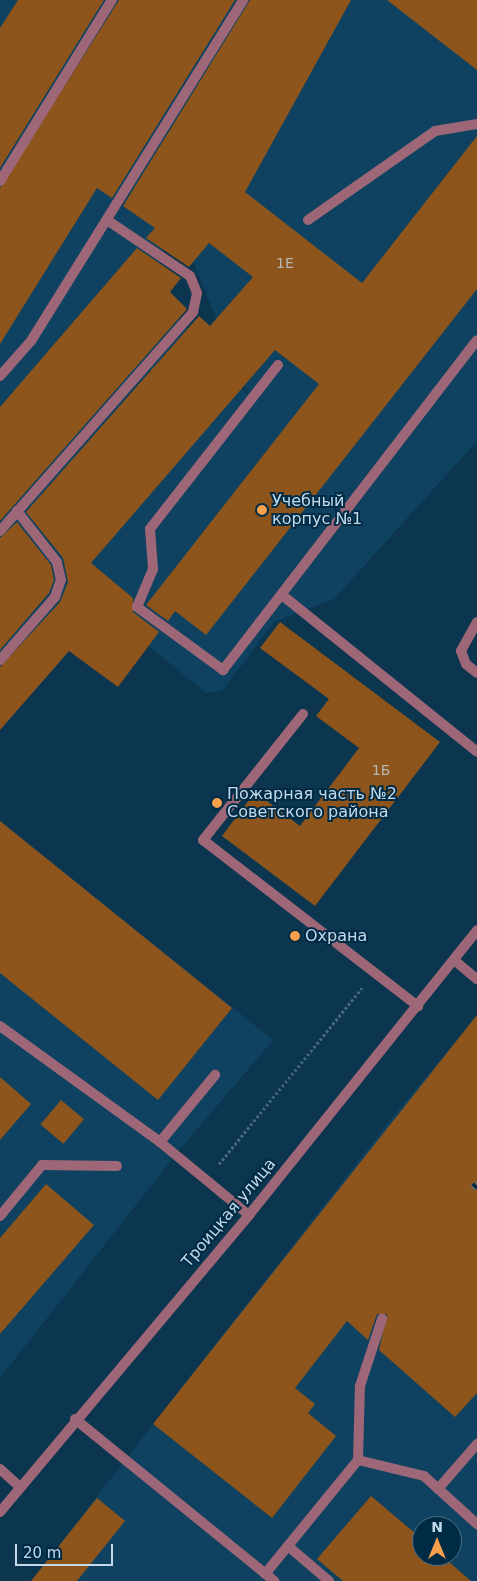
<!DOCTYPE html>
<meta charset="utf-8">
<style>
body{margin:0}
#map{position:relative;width:477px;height:1581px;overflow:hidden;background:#0c3650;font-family:"DejaVu Sans",sans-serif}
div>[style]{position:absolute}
.built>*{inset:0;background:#0e4260}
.building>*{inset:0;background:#8d541b;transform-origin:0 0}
.path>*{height:3px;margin-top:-1.5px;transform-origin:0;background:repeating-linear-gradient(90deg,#466980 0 2.5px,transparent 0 5px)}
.service>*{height:10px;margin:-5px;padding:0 5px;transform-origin:5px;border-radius:5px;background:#9e6777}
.minor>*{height:10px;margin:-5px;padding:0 5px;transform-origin:5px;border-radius:5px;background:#9e6777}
.rail>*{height:5.5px;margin-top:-2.75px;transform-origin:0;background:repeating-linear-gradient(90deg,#002b45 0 11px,#64849a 0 22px);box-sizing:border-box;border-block:1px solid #64849a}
.dots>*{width:14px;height:14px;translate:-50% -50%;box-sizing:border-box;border:2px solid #002b45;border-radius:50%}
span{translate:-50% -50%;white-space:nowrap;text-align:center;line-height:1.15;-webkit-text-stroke:4px #002b45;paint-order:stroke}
.number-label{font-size:14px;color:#b6b8b6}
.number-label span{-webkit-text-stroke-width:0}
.poi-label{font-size:16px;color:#c4daea}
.left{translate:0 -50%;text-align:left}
.street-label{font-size:16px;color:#c4daea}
.north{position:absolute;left:412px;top:1516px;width:50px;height:50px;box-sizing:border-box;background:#002b45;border:1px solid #4e7187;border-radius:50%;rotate:0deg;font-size:14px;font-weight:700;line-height:20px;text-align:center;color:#c4daea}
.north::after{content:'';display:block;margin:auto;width:18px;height:22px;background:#f9a04c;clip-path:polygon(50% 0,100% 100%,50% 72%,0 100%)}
.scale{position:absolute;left:15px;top:1544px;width:98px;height:22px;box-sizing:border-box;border:2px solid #c4daea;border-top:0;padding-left:6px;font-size:15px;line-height:18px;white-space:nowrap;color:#c4daea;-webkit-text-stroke:4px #002b45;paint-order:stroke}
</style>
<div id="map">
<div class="built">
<div style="clip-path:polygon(evenodd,0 0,477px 0,477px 441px,334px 599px,274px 622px,222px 691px,206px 693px,105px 610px,0 730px,0 0,174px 216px,249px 396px,151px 290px,174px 216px)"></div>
<div style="clip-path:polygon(0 821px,273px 1040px,176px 1154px,0 1378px)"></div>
<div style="clip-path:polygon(evenodd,477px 1015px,477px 1581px,31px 1581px,388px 1123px,477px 1015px,422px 1526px,452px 1526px,452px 1556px,422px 1556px,422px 1526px)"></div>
</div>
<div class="building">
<div style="clip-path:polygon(18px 0,104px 0,0 168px,0 28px)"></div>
<div style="clip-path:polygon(119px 0,235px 0,112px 198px,97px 188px,0 344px,0 188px)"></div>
<div style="clip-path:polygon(250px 0,351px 0,245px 192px,362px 283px,477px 136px,477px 289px,206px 635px,175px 611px,168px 621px,146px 605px,319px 384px,275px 350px,91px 563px,133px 598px,133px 612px,159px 632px,118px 687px,69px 651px,0 730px,0 667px,60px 602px,68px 582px,63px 558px,26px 512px,199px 316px,210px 326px,253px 277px,209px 243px,189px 267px,146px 238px,155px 228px,123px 206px)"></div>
<div style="clip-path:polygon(387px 0,477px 0,477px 70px)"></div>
<div style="clip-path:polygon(137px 248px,181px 278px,170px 292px,187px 309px,0 521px,0 407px)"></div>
<div style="clip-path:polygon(17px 522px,51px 565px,54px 580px,49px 593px,0 650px,0 538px)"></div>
<div style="clip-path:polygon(280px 622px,440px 742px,315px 906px,222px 836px,255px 792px,300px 826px,359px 748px,316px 716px,329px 699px,260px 648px)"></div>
<div style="clip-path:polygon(0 821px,232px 1008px,158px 1100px,0 973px)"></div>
<div style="clip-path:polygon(477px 1015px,477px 1393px,455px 1417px,379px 1350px,387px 1314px,377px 1314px,368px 1340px,347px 1321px,295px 1388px,315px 1404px,308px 1413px,336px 1436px,272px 1518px,153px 1424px)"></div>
<div style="clip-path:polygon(0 1077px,31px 1104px,0 1140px)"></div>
<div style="left:61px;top:1100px;width:30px;height:32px;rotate:40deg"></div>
<div style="clip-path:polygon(46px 1184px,94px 1225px,0 1334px,0 1238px)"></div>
<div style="clip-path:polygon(371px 1496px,422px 1539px,422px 1556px,442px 1556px,471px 1581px,343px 1581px,317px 1559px)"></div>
<div style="clip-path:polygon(97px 1498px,125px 1521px,77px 1581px,31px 1581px)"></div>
</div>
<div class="path">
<div style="left:219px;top:1164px;width:227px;rotate:-50.9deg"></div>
</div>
<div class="service">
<div style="left:0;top:181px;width:213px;rotate:-58.3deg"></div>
<div style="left:308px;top:220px;width:155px;rotate:-35deg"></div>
<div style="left:435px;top:131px;width:43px;rotate:-9.5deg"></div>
<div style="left:278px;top:365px;width:208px;rotate:128deg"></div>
<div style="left:150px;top:529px;width:40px;rotate:85.7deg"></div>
<div style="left:153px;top:569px;width:41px;rotate:112.8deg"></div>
<div style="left:137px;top:607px;width:107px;rotate:36.2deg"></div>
<div style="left:223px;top:670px;width:416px;rotate:-52.4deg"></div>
<div style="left:0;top:376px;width:47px;rotate:-48.5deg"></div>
<div style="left:31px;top:341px;width:402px;rotate:-58.1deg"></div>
<div style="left:0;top:531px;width:292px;rotate:-48.6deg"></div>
<div style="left:193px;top:312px;width:19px;rotate:-78deg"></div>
<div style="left:197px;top:293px;width:18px;rotate:-112deg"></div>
<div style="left:190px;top:276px;width:100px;rotate:-146deg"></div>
<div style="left:282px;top:595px;width:250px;rotate:38.8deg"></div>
<div style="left:477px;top:622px;width:33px;rotate:119deg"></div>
<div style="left:461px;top:651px;width:14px;rotate:69deg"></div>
<div style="left:466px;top:664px;width:14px;rotate:39deg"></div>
<div style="left:0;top:660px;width:84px;rotate:-48.9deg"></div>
<div style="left:55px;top:597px;width:18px;rotate:-71deg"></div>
<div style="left:61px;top:580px;width:18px;rotate:-103deg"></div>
<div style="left:57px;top:562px;width:65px;rotate:-128.1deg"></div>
<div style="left:303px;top:714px;width:161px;rotate:128.4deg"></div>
<div style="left:203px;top:840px;width:272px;rotate:37.7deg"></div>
<div style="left:454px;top:960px;width:30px;rotate:40deg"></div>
<div style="left:0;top:1026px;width:198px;rotate:35.9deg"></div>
<div style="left:160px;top:1142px;width:115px;rotate:39.4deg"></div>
<div style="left:160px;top:1142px;width:87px;rotate:-50.6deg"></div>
<div style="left:0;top:1216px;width:66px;rotate:-50.5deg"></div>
<div style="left:42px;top:1165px;width:75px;rotate:0.8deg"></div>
<div style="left:75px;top:1419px;width:257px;rotate:39.1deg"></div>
<div style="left:358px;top:1460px;width:74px;rotate:-88.5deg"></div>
<div style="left:360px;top:1386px;width:71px;rotate:-71.8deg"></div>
<div style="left:0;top:1469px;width:25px;rotate:42deg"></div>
<div style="left:438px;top:1489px;width:60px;rotate:-49.1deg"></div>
<div style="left:288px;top:1546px;width:54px;rotate:40.5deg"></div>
<div style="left:265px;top:1574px;width:147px;rotate:-50.8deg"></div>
<div style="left:358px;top:1460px;width:68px;rotate:13.6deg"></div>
<div style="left:424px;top:1476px;width:72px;rotate:42.2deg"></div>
</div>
<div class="minor">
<div style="left:0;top:1512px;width:388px;rotate:-50deg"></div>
<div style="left:249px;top:1215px;width:365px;rotate:-51.3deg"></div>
</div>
<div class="rail">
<div style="left:473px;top:1184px;width:6px;rotate:45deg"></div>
</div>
<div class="dots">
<div style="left:262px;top:510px;background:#f9a04c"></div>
<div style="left:217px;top:803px;background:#f9a04c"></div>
<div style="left:295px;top:936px;background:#f9a04c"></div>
</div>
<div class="number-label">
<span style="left:285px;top:263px">1Е</span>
<span style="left:381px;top:770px">1Б</span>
</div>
<div class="poi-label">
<span class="left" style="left:272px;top:510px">Учебный<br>корпус №1</span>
<span class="left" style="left:227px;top:803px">Пожарная часть №2<br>Советского района</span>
<span class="left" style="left:305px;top:936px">Охрана</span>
</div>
<div class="street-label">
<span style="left:229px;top:1213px;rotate:-50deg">Троицкая улица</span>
</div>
<div class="north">N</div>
<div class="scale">20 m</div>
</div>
